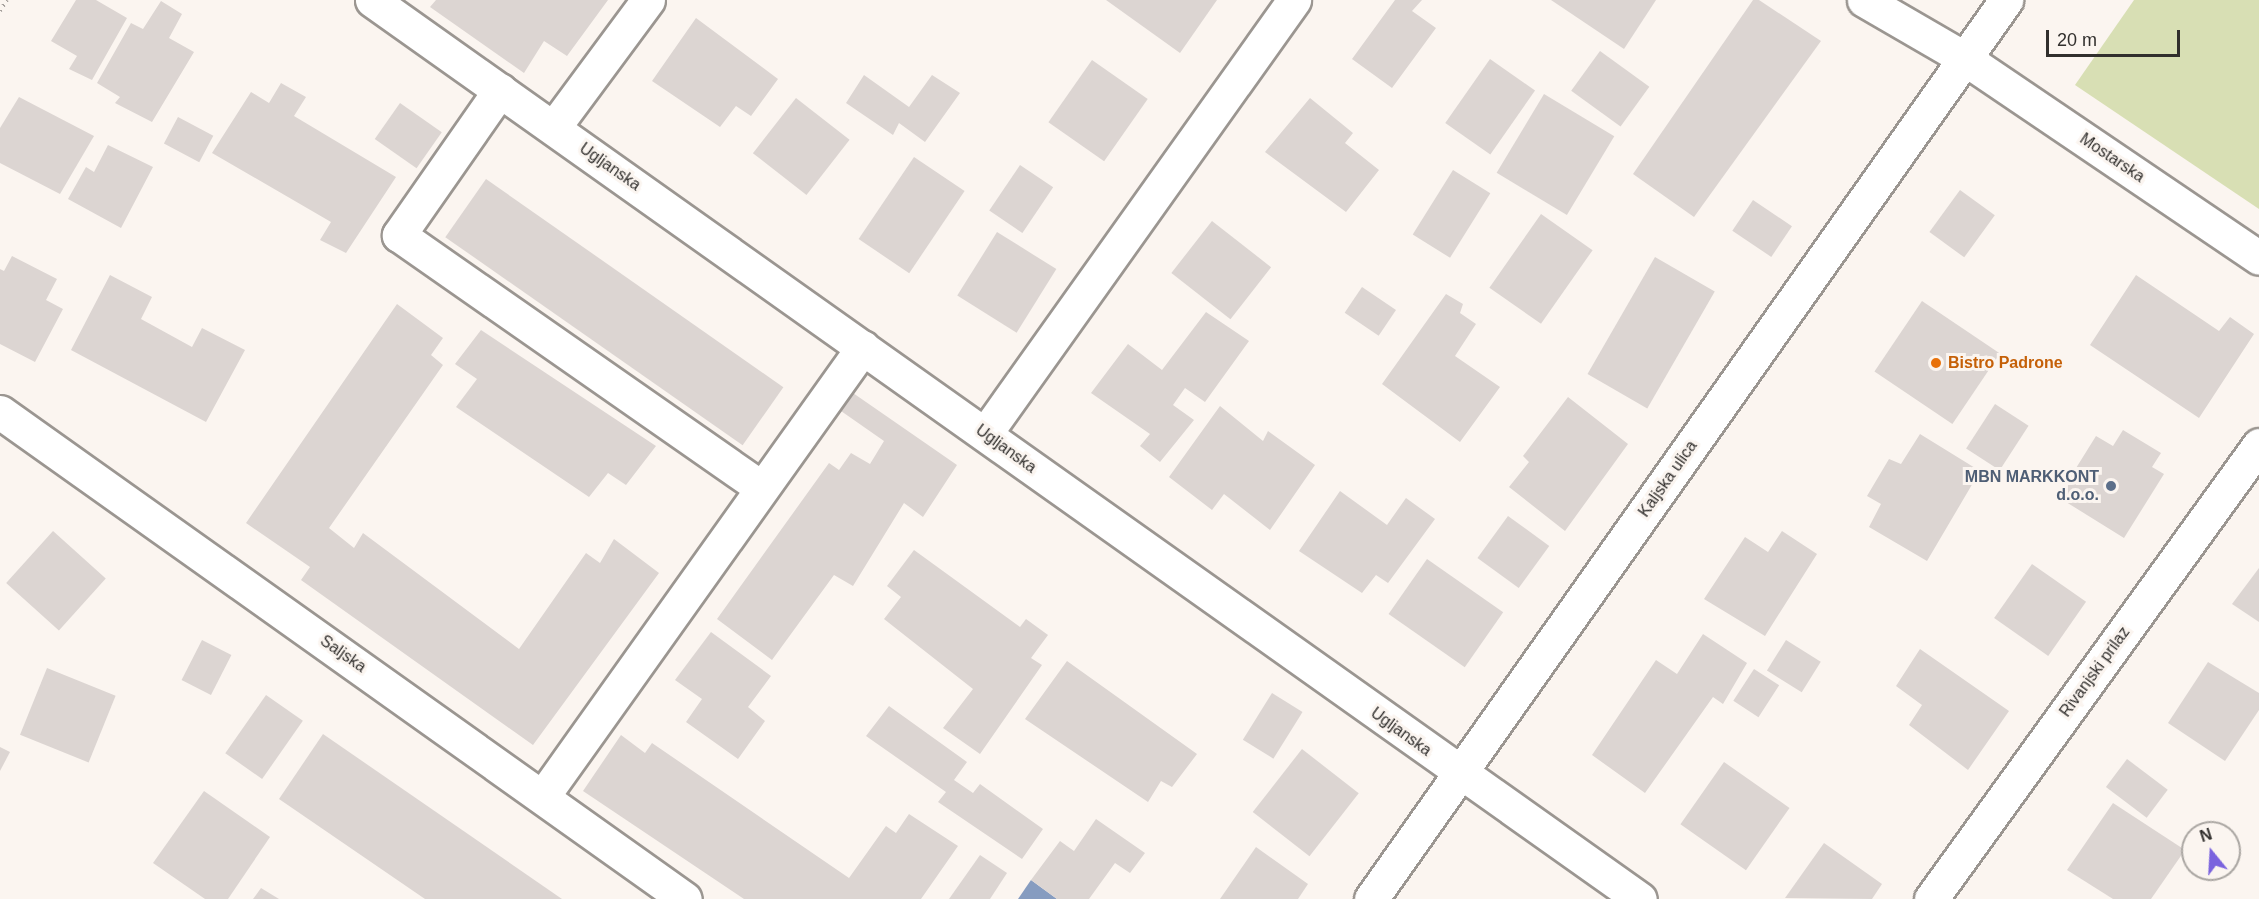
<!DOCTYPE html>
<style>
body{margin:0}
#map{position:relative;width:2259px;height:899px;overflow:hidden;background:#fbf5f0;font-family:Arial,sans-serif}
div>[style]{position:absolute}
.green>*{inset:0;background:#d8dfb4}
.water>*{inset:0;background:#869cc0}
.building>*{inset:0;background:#dcd5d2;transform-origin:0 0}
.path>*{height:4px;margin-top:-2px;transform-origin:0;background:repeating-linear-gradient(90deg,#a7a29e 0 1.5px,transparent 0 6px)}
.roads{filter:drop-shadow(2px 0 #9b9691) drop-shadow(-2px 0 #9b9691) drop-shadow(0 2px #9b9691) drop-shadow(0 -2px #9b9691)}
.minor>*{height:33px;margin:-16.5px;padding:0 16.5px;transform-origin:16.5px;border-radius:16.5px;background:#fff}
.dots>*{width:16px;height:16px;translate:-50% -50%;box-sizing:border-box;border:3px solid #fbf5f0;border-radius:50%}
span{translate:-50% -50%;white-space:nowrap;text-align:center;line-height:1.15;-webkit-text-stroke:6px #fbf5f0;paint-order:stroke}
.street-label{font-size:16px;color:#312f2d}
.food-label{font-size:16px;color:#c56008;font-weight:700}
.left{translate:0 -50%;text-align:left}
.service-label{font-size:16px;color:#4e5e75;font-weight:700}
.right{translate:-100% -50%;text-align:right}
.north{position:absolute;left:2181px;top:821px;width:60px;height:60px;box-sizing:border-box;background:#fbf5f0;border:2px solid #aaa6a2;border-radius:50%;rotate:342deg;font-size:16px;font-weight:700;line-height:24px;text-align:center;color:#312f2d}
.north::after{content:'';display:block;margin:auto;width:21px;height:27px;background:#7a63de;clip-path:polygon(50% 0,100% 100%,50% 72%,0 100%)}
.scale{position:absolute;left:2046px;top:30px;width:134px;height:27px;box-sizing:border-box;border:3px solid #312f2d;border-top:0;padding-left:8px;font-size:18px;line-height:21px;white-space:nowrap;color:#312f2d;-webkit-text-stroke:4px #fbf5f0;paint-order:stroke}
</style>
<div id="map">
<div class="green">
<div style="clip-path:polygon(2134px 0,2259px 0,2259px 209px,2075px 85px)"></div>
</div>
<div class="water">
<div style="clip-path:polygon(1031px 880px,1057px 899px,1018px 899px)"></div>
</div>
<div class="building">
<div style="clip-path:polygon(76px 0,96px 0,127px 18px,92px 80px,69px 69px,77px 56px,51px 41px)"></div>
<div style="clip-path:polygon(436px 0,608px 0,567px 56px,544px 41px,524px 73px,430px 7px)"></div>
<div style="clip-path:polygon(1106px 0,1217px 0,1180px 53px)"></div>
<div style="clip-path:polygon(1395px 0,1422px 0,1412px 11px,1436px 28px,1392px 88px,1352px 59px)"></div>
<div style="clip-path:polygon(1551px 0,1656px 0,1624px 49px)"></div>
<div style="clip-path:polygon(1753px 0,1759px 0,1821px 41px,1694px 217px,1633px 174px)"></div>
<div style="clip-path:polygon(161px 1px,182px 14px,169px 38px,194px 52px,152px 122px,115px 103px,120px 97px,97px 83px,131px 23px,143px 29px)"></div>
<div style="clip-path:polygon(696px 18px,778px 79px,751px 116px,736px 106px,720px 127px,652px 81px)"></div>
<div style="left:1600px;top:51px;width:61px;height:49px;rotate:36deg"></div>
<div style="left:1490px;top:59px;width:55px;height:78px;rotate:35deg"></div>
<div style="left:1092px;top:60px;width:68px;height:76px;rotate:35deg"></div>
<div style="clip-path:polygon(864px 75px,909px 107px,932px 75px,960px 93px,925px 142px,899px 123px,893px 135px,846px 103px)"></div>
<div style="clip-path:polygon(281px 83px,306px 97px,294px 116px,396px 177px,346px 253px,320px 240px,331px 222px,212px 153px,251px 92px,269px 103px)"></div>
<div style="left:1544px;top:94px;width:82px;height:92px;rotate:31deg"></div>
<div style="clip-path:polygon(19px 97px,94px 136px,60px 194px,0 163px,0 128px)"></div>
<div style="left:796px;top:98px;width:68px;height:70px;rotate:38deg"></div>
<div style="clip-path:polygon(1310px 98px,1353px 133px,1345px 143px,1379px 170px,1346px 212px,1265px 152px)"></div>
<div style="left:400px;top:103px;width:51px;height:44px;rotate:35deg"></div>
<div style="left:178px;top:117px;width:40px;height:30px;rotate:28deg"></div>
<div style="clip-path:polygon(108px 145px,153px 167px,121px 228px,68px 199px,86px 167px,94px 172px)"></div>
<div style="left:914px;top:157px;width:61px;height:99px;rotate:34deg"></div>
<div style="left:1020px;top:165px;width:40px;height:55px;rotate:34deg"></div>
<div style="left:1453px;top:170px;width:44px;height:76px;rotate:32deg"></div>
<div style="left:486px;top:179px;width:363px;height:71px;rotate:35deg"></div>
<div style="left:1960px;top:190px;width:43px;height:52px;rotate:36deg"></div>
<div style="left:1753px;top:200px;width:47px;height:37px;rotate:34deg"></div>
<div style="left:1541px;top:214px;width:63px;height:90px;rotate:35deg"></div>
<div style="left:1212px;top:221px;width:75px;height:66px;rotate:38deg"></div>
<div style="left:997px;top:232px;width:70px;height:75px;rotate:32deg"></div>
<div style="clip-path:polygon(12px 256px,57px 279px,46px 300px,63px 309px,35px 362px,0 344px,0 269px,4px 271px)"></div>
<div style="left:1655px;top:257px;width:69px;height:135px;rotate:30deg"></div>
<div style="clip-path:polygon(110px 275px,152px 297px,141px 319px,192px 347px,202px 328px,245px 350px,206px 422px,71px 350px)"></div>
<div style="clip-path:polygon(2136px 275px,2219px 331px,2230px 317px,2254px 334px,2199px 418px,2090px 345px)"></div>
<div style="left:1362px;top:287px;width:41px;height:31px;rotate:34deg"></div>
<div style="clip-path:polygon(1446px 294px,1463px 304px,1460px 313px,1476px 324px,1455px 356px,1500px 387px,1460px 442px,1382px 384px)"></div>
<div style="left:1922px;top:301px;width:94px;height:85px;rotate:34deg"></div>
<div style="clip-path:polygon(397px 304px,443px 338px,431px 355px,443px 365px,329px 528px,354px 548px,363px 533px,519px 649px,586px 553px,600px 563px,614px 539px,659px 573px,533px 745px,301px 580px,310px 567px,246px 523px)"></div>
<div style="clip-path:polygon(1206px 312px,1249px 341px,1205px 402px,1185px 388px,1173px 405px,1194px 420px,1160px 462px,1140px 446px,1150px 434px,1091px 393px,1128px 344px,1162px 370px)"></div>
<div style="clip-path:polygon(481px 330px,656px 446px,626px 485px,608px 473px,589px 497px,456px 407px,477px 379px,455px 364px)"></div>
<div style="clip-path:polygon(853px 393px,957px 465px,923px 517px,904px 503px,853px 586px,834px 575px,772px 660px,717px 619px,829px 463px,839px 470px,851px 453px,870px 464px,884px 441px,841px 411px)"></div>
<div style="clip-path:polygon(1568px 397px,1628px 444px,1565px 531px,1509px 487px,1529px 462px,1523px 456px)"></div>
<div style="left:1995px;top:404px;width:40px;height:53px;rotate:33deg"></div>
<div style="clip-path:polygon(1220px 406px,1263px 441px,1268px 431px,1315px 465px,1270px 530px,1224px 494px,1212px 510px,1169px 477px)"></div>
<div style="clip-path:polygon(2123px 430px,2161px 453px,2152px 467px,2164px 474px,2124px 538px,2058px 497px,2096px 436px,2113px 446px)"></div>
<div style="clip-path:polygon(1920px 434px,1980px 471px,1927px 561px,1869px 527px,1881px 504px,1867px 496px,1889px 459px,1901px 464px)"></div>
<div style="clip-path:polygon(1340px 491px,1387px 525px,1406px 498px,1435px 519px,1388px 583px,1376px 575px,1362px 593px,1299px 551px)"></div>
<div style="left:1508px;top:516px;width:51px;height:52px;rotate:36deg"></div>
<div style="left:53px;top:531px;width:71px;height:70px;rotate:42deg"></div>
<div style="clip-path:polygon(1782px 531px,1817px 554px,1765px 636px,1704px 599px,1745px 537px,1768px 552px)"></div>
<div style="clip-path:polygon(914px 550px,1020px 627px,1026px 619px,1048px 635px,1031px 658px,1042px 665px,980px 754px,943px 728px,973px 689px,884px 619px,901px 597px,887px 586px)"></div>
<div style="left:1427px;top:559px;width:93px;height:67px;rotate:35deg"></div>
<div style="left:2032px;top:564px;width:66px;height:66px;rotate:35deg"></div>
<div style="clip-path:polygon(2259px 568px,2259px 622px,2232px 604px)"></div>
<div style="clip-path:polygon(711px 632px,771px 676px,748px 707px,765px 721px,738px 759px,686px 722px,702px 699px,675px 680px)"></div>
<div style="clip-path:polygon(1703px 634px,1747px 663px,1723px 704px,1713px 697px,1645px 793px,1592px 755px,1656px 660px,1677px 674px)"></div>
<div style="left:202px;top:640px;width:33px;height:45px;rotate:27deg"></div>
<div style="left:1786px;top:640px;width:41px;height:36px;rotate:32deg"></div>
<div style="clip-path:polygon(1920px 649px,2009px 711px,1968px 770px,1909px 725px,1922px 705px,1896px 686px)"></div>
<div style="clip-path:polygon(1067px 661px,1197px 754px,1172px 787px,1161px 781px,1148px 802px,1025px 719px)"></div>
<div style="clip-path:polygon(2208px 662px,2259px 693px,2259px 710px,2225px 761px,2168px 723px)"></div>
<div style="left:47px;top:668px;width:74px;height:72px;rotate:22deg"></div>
<div style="left:1754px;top:669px;width:30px;height:38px;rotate:33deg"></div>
<div style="left:1272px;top:693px;width:36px;height:55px;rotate:32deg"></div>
<div style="left:266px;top:695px;width:45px;height:71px;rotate:35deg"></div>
<div style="clip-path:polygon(889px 706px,967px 762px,954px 780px,973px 793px,980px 784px,1043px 829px,1022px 859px,938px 802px,946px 792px,866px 736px)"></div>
<div style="clip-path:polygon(323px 734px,562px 899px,425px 899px,279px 799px)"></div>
<div style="clip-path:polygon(621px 735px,645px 753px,652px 743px,849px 878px,886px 826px,896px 833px,909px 814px,958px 846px,921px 899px,744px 899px,583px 791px)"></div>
<div style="clip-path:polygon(0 747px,10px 752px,0 771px)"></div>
<div style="left:1302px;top:749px;width:72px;height:80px;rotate:38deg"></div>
<div style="left:2127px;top:759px;width:51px;height:35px;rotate:37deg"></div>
<div style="left:1724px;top:762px;width:80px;height:76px;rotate:35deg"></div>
<div style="clip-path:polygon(204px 791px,270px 837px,228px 899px,205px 899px,153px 863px)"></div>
<div style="clip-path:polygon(2113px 803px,2185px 850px,2151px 899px,2113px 899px,2067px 870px)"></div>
<div style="clip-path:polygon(1096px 819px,1145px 853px,1130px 873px,1115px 863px,1089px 899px,1057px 899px,1031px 880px,1060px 841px,1074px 851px)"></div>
<div style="clip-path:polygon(1824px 843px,1882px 884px,1872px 899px,1785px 898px)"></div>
<div style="clip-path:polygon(1256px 847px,1308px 884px,1298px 899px,1220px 899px)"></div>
<div style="clip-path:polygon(980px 855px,1007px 873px,990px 899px,949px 899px)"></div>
<div style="clip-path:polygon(261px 888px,279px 899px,253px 899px)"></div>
</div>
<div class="path">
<div style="left:0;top:11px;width:13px;rotate:-58deg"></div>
</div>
<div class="roads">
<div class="minor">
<div style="left:372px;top:0;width:1554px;rotate:35.34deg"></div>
<div style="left:1864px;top:0;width:116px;rotate:30.1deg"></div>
<div style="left:1964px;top:58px;width:356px;rotate:34.1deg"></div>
<div style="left:500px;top:90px;width:177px;rotate:124.9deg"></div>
<div style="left:399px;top:235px;width:442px;rotate:34.9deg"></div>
<div style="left:554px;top:127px;width:158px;rotate:-53.5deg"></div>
<div style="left:0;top:412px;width:840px;rotate:35.41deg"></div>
<div style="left:985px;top:434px;width:533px;rotate:-54.55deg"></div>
<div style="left:543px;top:796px;width:551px;rotate:-54.52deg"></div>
<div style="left:1371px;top:899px;width:1101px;rotate:-54.76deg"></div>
<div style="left:1931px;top:899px;width:560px;rotate:-54.15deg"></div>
</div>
</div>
<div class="dots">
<div style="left:1936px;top:363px;background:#e8710a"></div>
<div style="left:2111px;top:486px;background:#5c6f8a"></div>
</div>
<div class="street-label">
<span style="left:2112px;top:158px;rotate:34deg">Mostarska</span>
<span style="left:610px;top:167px;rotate:35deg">Ugljanska</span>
<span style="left:1006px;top:449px;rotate:36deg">Ugljanska</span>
<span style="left:1668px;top:479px;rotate:-55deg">Kaljska ulica</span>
<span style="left:343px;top:654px;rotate:35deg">Saljska</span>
<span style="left:2095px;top:672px;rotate:-54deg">Rivanjski prilaz</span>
<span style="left:1401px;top:732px;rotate:36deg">Ugljanska</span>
</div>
<div class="food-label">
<span class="left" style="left:1948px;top:363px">Bistro Padrone</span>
</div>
<div class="service-label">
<span class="right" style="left:2099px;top:486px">MBN MARKKONT<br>d.o.o.</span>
</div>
<div class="north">N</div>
<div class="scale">20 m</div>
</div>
